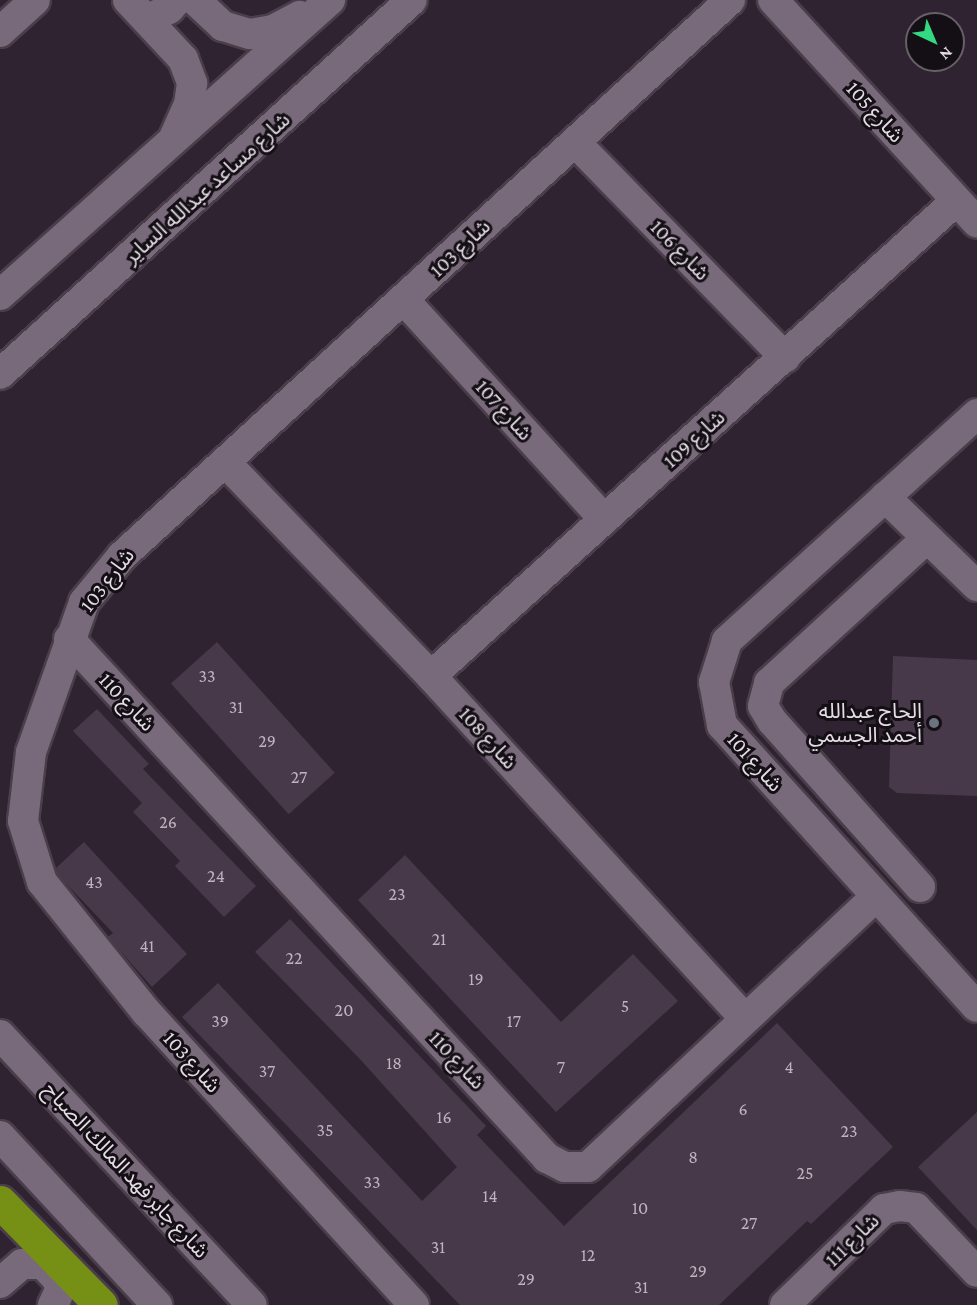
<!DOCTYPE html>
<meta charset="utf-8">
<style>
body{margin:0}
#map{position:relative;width:977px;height:1305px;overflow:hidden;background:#302331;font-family:"Crimson Pro","Noto Sans Arabic",serif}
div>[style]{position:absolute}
.building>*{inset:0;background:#473949;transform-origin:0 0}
.roads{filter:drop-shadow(2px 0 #493e4a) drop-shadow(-2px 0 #493e4a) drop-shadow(0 2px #493e4a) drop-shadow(0 -2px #493e4a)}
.minor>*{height:30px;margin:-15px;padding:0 15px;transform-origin:15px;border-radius:15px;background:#796a7b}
.highway>*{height:33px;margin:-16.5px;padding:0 16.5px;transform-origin:16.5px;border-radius:16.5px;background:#759014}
.dots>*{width:16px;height:16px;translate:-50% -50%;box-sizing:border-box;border:3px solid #140e15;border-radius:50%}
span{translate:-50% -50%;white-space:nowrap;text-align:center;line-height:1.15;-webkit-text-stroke:6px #140e15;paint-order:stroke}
.number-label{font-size:18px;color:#beb3bf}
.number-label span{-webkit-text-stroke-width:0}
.street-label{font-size:21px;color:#e5dce6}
.poi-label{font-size:21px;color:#e5dce6}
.right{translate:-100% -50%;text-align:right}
.north{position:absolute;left:905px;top:12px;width:60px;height:60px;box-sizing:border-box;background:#140e15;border:2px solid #686069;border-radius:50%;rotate:136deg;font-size:16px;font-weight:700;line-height:24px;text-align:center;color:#e5dce6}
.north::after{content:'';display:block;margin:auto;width:21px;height:27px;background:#33d882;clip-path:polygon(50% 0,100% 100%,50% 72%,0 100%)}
</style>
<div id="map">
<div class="building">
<div style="left:217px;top:642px;width:176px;height:62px;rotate:48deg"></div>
<div style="clip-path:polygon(893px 656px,977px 660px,977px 796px,897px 793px,889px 787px)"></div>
<div style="clip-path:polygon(97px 709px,149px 764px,143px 769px,256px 886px,224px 917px,175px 866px,180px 861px,133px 812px,142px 803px,73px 731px)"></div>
<div style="clip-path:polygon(84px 842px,187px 954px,152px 987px,108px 937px,113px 933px,57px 874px,56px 868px)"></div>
<div style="clip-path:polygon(405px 855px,561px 1022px,633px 954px,678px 1001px,556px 1112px,358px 900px)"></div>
<div style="clip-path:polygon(290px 919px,486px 1126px,477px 1135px,564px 1226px,777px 1023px,893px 1147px,811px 1224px,807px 1221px,719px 1305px,460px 1305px,182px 1017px,218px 983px,422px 1201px,457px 1167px,359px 1058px,255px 952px)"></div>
<div style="clip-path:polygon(977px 1112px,977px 1230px,918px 1167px)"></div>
</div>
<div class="roads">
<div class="minor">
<div style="left:128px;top:0;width:81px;rotate:47deg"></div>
<div style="left:183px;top:59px;width:26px;rotate:69deg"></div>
<div style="left:192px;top:83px;width:21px;rotate:98deg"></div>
<div style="left:189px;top:104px;width:35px;rotate:114deg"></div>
<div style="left:195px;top:0;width:38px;rotate:43deg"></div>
<div style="left:223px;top:26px;width:28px;rotate:17deg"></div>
<div style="left:250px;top:34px;width:23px;rotate:-10deg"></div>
<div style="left:273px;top:30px;width:30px;rotate:-28deg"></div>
<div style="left:773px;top:0;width:302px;rotate:47.5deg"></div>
<div style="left:147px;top:20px;width:25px;rotate:-27deg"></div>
<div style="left:169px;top:9px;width:12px;rotate:-48deg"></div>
<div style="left:0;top:32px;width:47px;rotate:-42.4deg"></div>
<div style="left:575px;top:142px;width:301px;rotate:45.7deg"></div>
<div style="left:0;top:295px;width:443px;rotate:-41.8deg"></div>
<div style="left:404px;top:300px;width:297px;rotate:47.6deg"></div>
<div style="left:0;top:374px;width:556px;rotate:-42.23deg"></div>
<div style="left:977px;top:414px;width:338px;rotate:137.8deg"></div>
<div style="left:727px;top:641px;width:43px;rotate:107.6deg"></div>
<div style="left:714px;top:682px;width:44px;rotate:79.5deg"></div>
<div style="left:722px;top:725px;width:380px;rotate:47.9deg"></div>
<div style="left:226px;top:463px;width:296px;rotate:46.1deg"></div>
<div style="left:431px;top:676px;width:464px;rotate:47.5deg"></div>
<div style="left:885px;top:497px;width:128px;rotate:44.1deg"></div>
<div style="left:69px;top:639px;width:706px;rotate:47.35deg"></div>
<div style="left:547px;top:1158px;width:20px;rotate:27deg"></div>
<div style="left:565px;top:1167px;width:23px"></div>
<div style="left:588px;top:1167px;width:395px;rotate:-43.2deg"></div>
<div style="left:431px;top:676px;width:708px;rotate:-42.14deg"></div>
<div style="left:920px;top:887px;width:222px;rotate:-131.7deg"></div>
<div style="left:772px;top:721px;width:17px;rotate:-121deg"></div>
<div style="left:763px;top:706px;width:24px;rotate:-75deg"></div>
<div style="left:769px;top:683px;width:214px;rotate:-42.5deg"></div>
<div style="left:0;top:1035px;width:369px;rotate:47deg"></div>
<div style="left:0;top:1136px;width:231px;rotate:47.1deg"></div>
<div style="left:0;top:1283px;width:29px;rotate:-41deg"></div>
<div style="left:22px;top:1264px;width:21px"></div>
<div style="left:43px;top:1264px;width:22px;rotate:47deg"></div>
<div style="left:58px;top:1280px;width:10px;rotate:79deg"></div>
<div style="left:60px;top:1290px;width:17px;rotate:115deg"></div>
<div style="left:414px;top:1305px;width:396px;rotate:-132.4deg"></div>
<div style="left:147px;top:1013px;width:168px;rotate:-128.7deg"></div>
<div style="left:42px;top:882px;width:64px;rotate:-107.3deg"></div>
<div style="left:23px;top:821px;width:69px;rotate:-83.4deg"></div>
<div style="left:31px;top:752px;width:159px;rotate:-70.5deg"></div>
<div style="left:84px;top:602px;width:60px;rotate:-50.4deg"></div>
<div style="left:122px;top:556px;width:824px;rotate:-42.44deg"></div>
<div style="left:785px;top:1305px;width:138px;rotate:-44.1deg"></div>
<div style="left:884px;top:1209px;width:16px;rotate:-11deg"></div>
<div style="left:900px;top:1206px;width:16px;rotate:7deg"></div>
<div style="left:916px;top:1208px;width:88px;rotate:46.4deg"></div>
</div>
<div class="highway">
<div style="left:0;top:1202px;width:144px;rotate:45.6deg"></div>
</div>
</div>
<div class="dots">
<div style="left:934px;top:723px;background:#6b7280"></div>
</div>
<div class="number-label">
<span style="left:207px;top:676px">33</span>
<span style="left:236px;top:707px">31</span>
<span style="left:267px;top:741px">29</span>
<span style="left:299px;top:777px">27</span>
<span style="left:168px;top:822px">26</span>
<span style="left:216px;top:876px">24</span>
<span style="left:94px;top:882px">43</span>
<span style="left:397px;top:894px">23</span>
<span style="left:439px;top:939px">21</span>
<span style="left:147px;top:946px">41</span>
<span style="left:294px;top:958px">22</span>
<span style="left:476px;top:979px">19</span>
<span style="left:625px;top:1006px">5</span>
<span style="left:344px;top:1010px">20</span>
<span style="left:220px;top:1021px">39</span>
<span style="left:514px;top:1021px">17</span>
<span style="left:394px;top:1063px">18</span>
<span style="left:561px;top:1067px">7</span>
<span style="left:789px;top:1067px">4</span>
<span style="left:267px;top:1071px">37</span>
<span style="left:743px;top:1109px">6</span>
<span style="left:444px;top:1117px">16</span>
<span style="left:325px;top:1130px">35</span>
<span style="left:849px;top:1131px">23</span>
<span style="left:693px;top:1157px">8</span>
<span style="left:805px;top:1173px">25</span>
<span style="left:372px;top:1182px">33</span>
<span style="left:490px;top:1196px">14</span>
<span style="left:640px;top:1208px">10</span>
<span style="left:749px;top:1223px">27</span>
<span style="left:438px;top:1247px">31</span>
<span style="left:588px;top:1255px">12</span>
<span style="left:698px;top:1271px">29</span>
<span style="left:526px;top:1279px">29</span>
<span style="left:641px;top:1287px">31</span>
</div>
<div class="street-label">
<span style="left:875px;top:112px;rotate:48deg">شارع 105</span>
<span style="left:207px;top:188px;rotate:-42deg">شارع مساعد عبدالله الساير</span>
<span style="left:460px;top:248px;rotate:-43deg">شارع 103</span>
<span style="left:680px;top:250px;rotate:46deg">شارع 106</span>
<span style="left:504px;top:410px;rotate:48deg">شارع 107</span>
<span style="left:694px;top:439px;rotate:-42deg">شارع 109</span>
<span style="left:107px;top:580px;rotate:-52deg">شارع 103</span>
<span style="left:127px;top:702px;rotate:47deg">شارع 110</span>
<span style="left:488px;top:738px;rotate:48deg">شارع 108</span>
<span style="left:755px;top:762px;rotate:48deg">شارع 101</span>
<span style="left:457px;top:1060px;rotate:47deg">شارع 110</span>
<span style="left:192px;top:1062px;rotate:48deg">شارع 103</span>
<span style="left:126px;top:1170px;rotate:47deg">شارع جابر فهد المالك الصباح</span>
<span style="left:852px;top:1240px;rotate:-44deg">شارع 111</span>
</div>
<div class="poi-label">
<span class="right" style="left:922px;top:723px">الحاج عبدالله<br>أحمد الجسمي</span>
</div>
<div class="north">N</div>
</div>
